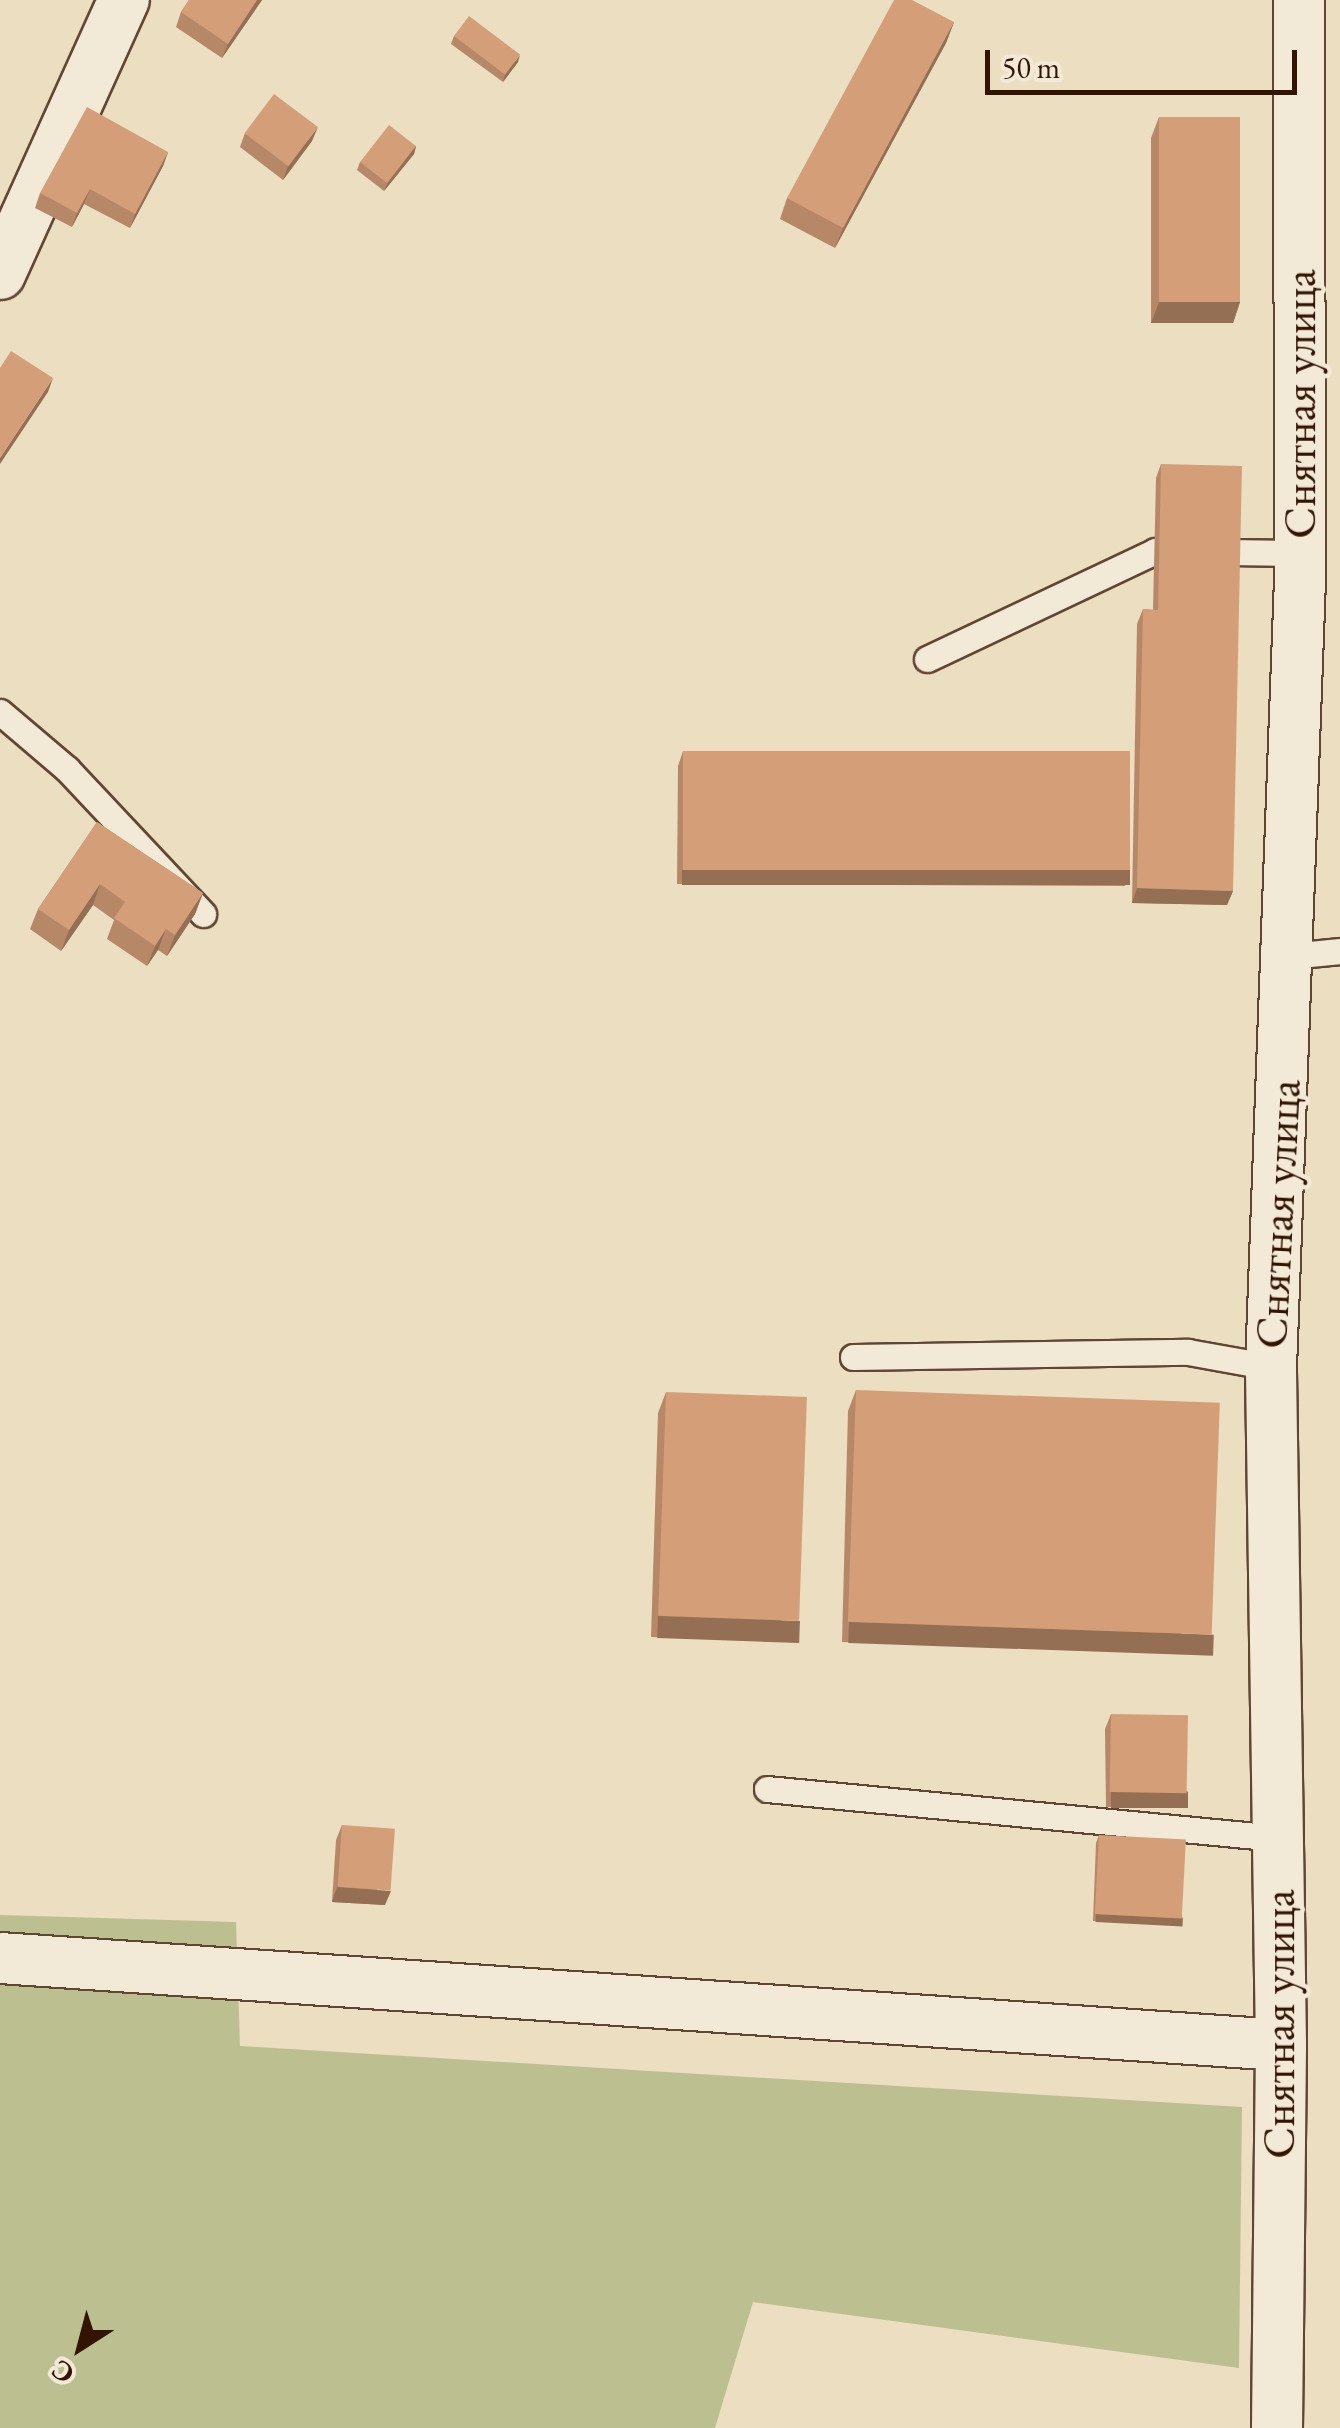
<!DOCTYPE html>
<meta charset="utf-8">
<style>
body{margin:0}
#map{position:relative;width:1340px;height:2428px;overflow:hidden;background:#ebdec1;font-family:"EB Garamond",serif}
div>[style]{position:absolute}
.green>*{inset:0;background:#bcc090}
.roads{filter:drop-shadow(2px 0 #614632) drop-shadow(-2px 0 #614632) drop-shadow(0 2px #614632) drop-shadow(0 -2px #614632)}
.lane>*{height:25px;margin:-12.5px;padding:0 12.5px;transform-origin:12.5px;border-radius:12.5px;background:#f2ead7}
.street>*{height:50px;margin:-25px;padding:0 25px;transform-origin:25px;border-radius:25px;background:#f2ead7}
.wall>*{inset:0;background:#b68867}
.shaded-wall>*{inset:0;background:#946f54;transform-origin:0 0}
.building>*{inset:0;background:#d49e78;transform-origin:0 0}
span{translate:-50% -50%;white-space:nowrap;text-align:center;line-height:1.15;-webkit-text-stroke:9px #f2ead7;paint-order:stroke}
.street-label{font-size:45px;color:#331403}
.north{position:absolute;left:30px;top:2298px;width:100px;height:100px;-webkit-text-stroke:8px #f2ead7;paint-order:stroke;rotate:216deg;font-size:28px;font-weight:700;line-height:40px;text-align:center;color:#331403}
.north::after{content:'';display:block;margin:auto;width:35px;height:45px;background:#331403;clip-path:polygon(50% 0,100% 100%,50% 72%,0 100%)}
.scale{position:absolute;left:985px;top:50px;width:312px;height:45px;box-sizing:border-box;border:5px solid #331403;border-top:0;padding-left:12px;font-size:30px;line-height:35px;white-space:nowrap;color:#331403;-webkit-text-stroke:8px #f2ead7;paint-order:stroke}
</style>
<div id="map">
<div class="green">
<div style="clip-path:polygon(0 1915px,236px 1922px,240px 2046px,1242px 2107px,1239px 2368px,753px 2302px,715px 2428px,0 2428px)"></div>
</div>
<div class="roads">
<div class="lane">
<div style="left:927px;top:659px;width:252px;rotate:-25.3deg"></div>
<div style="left:1155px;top:551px;width:145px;rotate:0.8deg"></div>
<div style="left:0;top:712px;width:88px;rotate:40.4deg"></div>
<div style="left:67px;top:769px;width:199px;rotate:46.8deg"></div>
<div style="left:1289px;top:956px;width:51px;rotate:-5.6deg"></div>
<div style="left:853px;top:1357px;width:335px;rotate:-0.9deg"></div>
<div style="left:1188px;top:1352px;width:84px;rotate:10.2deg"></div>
<div style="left:767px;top:1789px;width:512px;rotate:5.49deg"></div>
</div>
<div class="street">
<div style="left:0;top:274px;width:301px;rotate:-65.7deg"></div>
<div style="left:0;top:1958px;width:1284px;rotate:3.89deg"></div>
<div style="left:1277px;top:2428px;width:383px;rotate:-89.4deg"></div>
<div style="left:1281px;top:2045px;width:678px;rotate:-90.85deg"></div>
<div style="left:1271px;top:1367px;width:787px;rotate:-87.89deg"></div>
<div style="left:1300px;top:581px;width:581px;rotate:-90.1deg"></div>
</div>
</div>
<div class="wall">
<div style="clip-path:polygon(189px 0,262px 0,222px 58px,176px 27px,181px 12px)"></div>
<div style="clip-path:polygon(954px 22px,946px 43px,835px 248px,780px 219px,787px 198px)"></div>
<div style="clip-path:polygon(454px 36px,518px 62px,503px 82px,451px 44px)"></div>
<div style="clip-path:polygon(1159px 117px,1240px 302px,1233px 323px,1151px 323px,1151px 138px)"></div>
<div style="clip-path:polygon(245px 133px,312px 141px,283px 180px,240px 147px)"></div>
<div style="clip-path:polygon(416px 146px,414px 154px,384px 191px,357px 170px,360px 162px)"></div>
<div style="clip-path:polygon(168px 152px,163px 166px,130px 228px,84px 204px,72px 227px,35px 208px,40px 193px)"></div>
<div style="clip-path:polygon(1161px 464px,1233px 891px,1227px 905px,1132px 903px,1137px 624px,1143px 609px,1153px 610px,1156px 478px)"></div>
<div style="clip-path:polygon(683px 751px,1130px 872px,1125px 886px,677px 884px,678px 766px)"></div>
<div style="clip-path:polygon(97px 822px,203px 893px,195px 914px,167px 956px,158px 950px,147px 966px,107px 939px,114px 920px,93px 905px,61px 951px,30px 929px,38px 909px)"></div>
<div style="clip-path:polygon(856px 1390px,1206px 1652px,842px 1642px,848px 1411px)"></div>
<div style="clip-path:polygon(666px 1392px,792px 1642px,651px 1637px,658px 1413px)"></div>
<div style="clip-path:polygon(1111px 1714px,1188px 1792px,1183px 1807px,1106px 1807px,1105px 1729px)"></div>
<div style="clip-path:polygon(342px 1825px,385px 1905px,332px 1902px,336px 1840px)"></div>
<div style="clip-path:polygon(1099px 1835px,1183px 1918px,1180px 1925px,1093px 1921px,1096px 1843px)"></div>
</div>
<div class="shaded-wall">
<div style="clip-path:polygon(257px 0,262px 0,222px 58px,228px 44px)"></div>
<div style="clip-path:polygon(954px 22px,946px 43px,835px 248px,843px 228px)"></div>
<div style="clip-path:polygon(520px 55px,518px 62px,503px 82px,505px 75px)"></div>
<div style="clip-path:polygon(318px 127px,312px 141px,283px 180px,288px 166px)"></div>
<div style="clip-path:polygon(416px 146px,414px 154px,384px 191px,387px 184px)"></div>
<div style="clip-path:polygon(168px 152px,163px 166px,130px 228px,135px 214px)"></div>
<div style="clip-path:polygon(90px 189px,84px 204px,72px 227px,77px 213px)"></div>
<div style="clip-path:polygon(1159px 302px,1240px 302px,1233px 323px,1151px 323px)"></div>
<div style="clip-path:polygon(53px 378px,48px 392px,0 464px,0 458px)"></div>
<div style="left:682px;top:870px;width:448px;height:15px"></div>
<div style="clip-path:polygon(100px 884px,93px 905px,61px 951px,69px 930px)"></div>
<div style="clip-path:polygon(1137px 888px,1233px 891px,1227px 905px,1132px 903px)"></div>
<div style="clip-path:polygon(203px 893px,195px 914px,167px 956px,175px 935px)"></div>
<div style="clip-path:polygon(166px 929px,158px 950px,147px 966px,155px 946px)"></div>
<div style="left:658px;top:1616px;width:142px;height:22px;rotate:2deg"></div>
<div style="left:849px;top:1622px;width:365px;height:21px;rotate:2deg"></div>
<div style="left:1111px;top:1792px;width:77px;height:16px"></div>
<div style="clip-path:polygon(337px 1887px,391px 1891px,385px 1905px,332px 1902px)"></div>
<div style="left:1096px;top:1914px;width:87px;height:8px;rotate:3deg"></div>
</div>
<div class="building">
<div style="clip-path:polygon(189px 0,257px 0,228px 44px,181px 12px)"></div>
<div style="clip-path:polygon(894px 0,912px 0,954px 22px,843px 228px,787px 198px)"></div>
<div style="left:469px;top:16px;width:64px;height:25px;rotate:37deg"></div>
<div style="left:274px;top:94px;width:55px;height:49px;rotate:37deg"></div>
<div style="clip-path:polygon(87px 107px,168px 152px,135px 214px,90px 189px,77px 213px,40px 193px)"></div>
<div style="left:1159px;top:117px;width:81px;height:185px"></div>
<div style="left:389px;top:125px;width:34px;height:47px;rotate:38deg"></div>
<div style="clip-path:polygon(11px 351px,53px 378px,0 458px,0 368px)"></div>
<div style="clip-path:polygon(1161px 464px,1242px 466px,1233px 891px,1137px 888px,1143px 609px,1158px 610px)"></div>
<div style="left:683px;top:751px;width:447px;height:119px"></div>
<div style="clip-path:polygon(97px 822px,203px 893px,175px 935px,166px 929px,155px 946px,114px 918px,125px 902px,100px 884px,69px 930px,38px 909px)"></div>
<div style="left:856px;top:1390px;width:364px;height:232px;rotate:2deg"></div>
<div style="left:666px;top:1392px;width:141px;height:224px;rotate:2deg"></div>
<div style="left:1111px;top:1714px;width:77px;height:78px;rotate:1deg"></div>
<div style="left:342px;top:1825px;width:53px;height:62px;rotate:4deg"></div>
<div style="left:1099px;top:1835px;width:87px;height:79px;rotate:3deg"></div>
</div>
<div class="street-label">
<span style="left:1300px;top:404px;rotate:-90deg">Снятная улица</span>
<span style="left:1278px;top:1214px;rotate:-87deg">Снятная улица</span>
<span style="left:1279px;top:2024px;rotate:-90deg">Снятная улица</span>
</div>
<div class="north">С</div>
<div class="scale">50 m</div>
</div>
